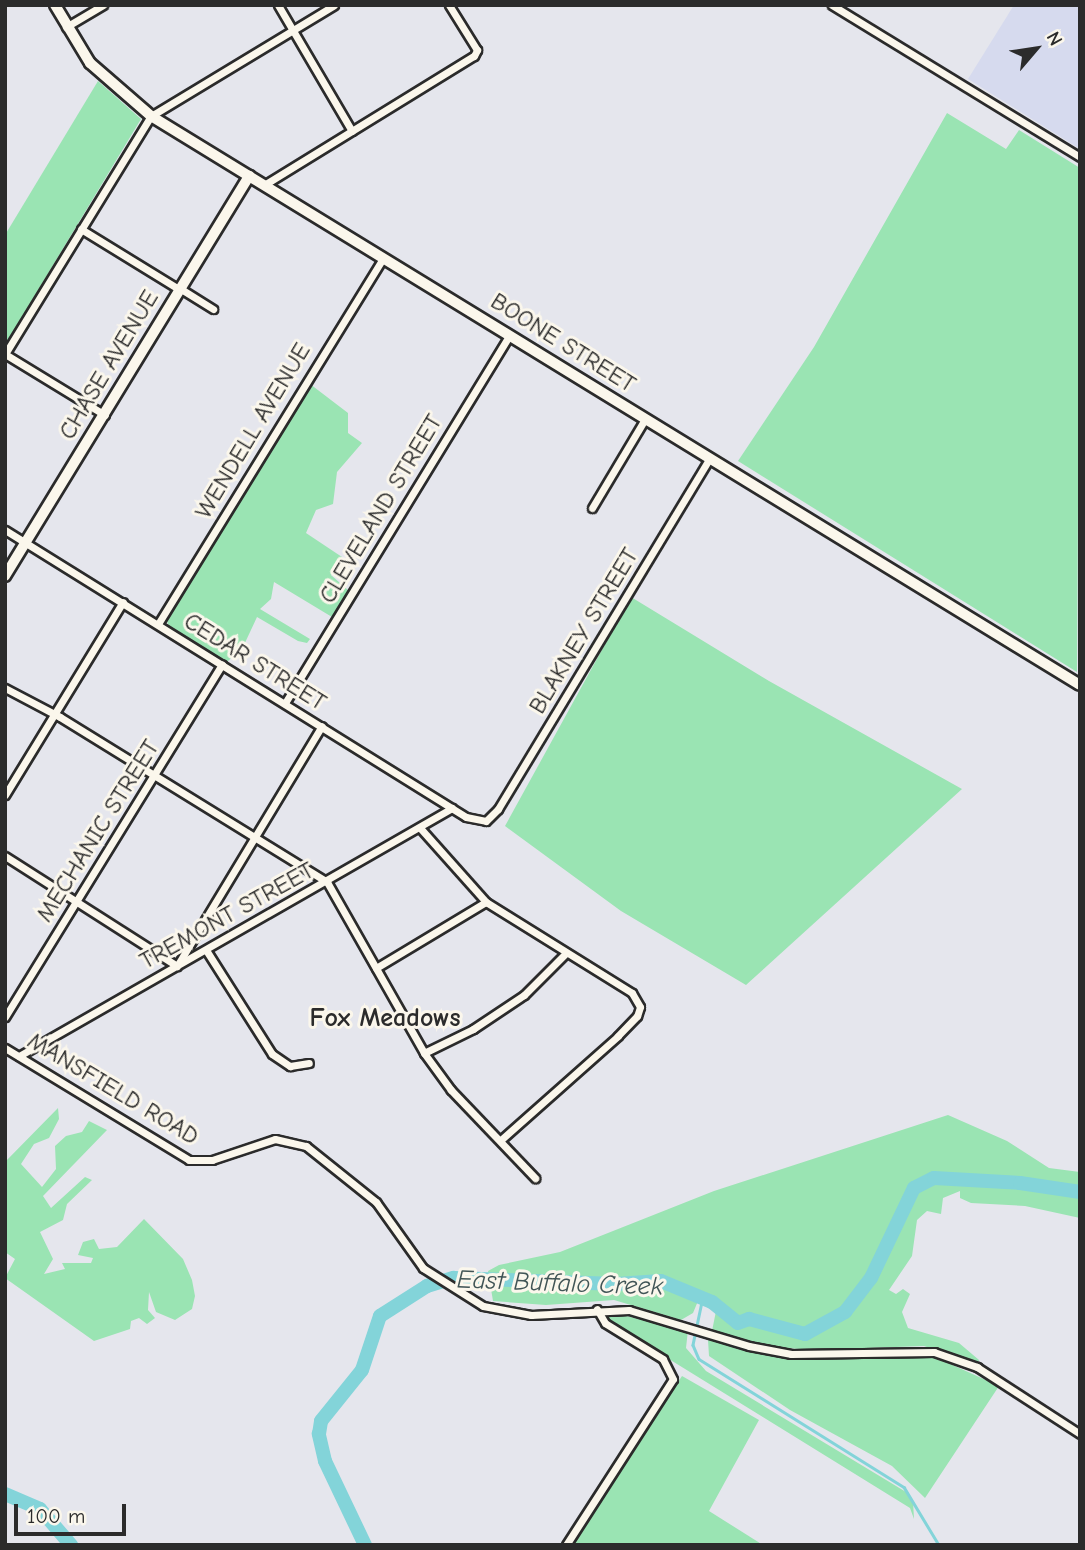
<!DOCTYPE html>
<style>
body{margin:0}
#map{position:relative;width:1085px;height:1550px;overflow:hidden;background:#e5e6ed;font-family:"Comic Neue",sans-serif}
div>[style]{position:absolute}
.built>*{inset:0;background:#d6daee}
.green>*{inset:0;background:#9ae4b3}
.stream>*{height:2.5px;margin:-1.25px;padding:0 1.25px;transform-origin:1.25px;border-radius:1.25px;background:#83d4d9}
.river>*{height:14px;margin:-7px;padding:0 7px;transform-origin:7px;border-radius:7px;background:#83d4d9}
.roads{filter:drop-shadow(2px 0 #2b2b2b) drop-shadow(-2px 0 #2b2b2b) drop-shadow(0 2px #2b2b2b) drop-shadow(0 -2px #2b2b2b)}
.street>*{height:7px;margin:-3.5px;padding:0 3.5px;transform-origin:3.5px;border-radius:3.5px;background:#fbf7ec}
.secondary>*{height:10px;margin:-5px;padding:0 5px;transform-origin:5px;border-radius:5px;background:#fbf7ec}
span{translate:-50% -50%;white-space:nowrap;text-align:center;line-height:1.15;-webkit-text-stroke:6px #fbf7ec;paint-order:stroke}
.street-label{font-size:24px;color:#2b2b2b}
.neighbourhood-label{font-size:26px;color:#2b2b2b;font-weight:700}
.water-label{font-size:26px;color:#415556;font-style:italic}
.frame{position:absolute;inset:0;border:7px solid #2b2b2b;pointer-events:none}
.north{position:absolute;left:1001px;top:14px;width:70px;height:70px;-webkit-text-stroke:5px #fbf7ec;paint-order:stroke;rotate:61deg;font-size:19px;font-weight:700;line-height:28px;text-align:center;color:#2b2b2b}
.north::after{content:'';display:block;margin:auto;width:24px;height:32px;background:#2b2b2b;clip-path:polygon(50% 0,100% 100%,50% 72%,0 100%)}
.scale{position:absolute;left:14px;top:1504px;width:112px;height:32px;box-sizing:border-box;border:4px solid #2b2b2b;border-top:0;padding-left:9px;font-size:21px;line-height:24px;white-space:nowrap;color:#2b2b2b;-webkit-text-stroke:5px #fbf7ec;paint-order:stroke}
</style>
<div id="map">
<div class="built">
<div style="clip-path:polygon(1014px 5px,1080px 5px,1080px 149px,968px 79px)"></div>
</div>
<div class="green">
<div style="clip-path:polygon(98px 81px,141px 119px,5px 345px,5px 235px)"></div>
<div style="clip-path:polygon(947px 113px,1006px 149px,1019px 130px,1080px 168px,1077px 672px,738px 461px,814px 347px)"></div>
<div style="clip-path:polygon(310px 384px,348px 413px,348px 433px,362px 443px,337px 472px,333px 504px,316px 510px,306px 533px,342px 557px,331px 575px,349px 591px,332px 617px,274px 582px,271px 599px,260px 609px,310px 639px,307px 643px,298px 641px,257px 617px,243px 647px,227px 662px,170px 629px,166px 619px)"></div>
<div style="clip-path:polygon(631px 597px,769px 681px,962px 789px,746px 985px,621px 911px,505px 826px)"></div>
<div style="clip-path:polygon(58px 1108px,59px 1119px,49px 1138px,34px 1144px,21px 1164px,42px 1187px,56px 1169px,55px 1146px,66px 1136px,82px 1132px,89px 1121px,107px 1130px,43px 1196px,51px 1208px,85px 1177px,92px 1180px,67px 1204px,63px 1220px,40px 1232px,53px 1259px,44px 1274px,65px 1269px,62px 1263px,91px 1263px,93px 1258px,78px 1255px,83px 1242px,94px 1239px,99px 1249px,117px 1247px,144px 1219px,183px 1259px,192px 1280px,195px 1296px,192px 1309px,175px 1320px,156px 1312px,149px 1292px,148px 1310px,155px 1318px,147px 1324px,139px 1318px,131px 1321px,130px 1329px,94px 1341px,5px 1278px,15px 1259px,5px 1252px,5px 1162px)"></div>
<div style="clip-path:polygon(948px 1115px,1007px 1141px,1049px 1168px,1080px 1172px,1080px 1218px,1025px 1206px,971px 1203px,960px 1198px,960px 1191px,943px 1198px,941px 1214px,927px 1211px,917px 1220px,912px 1256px,889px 1290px,896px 1294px,903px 1289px,910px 1294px,902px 1312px,908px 1328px,959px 1343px,979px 1360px,978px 1364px,924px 1346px,811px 1350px,764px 1346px,712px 1331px,716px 1311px,698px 1301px,693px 1313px,681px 1320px,614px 1300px,546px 1305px,493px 1301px,488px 1271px,499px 1265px,560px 1252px,714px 1191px)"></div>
<div style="clip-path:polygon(613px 1313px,688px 1330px,686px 1348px,706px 1371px,906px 1492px,913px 1501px,914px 1519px,910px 1508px,609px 1322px,607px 1315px)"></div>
<div style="clip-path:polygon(708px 1340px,797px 1359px,935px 1357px,999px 1386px,925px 1498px,892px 1466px,790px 1410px,709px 1356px)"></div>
<div style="clip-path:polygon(682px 1376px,759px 1420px,709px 1511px,763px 1545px,570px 1545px)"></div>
</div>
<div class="stream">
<div style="left:703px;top:1297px;width:49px;rotate:101.8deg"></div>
<div style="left:693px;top:1345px;width:15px;rotate:67deg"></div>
<div style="left:699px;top:1359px;width:242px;rotate:32deg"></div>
<div style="left:904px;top:1487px;width:68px;rotate:58.9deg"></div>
</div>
<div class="river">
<div style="left:5px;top:1494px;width:38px;rotate:23deg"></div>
<div style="left:40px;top:1509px;width:48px;rotate:49.3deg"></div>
<div style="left:365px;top:1545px;width:93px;rotate:-115.5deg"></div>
<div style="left:325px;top:1461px;width:28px;rotate:-103deg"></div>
<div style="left:319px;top:1434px;width:13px;rotate:-81deg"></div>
<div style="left:321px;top:1421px;width:65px;rotate:-51.2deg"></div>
<div style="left:362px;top:1370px;width:57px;rotate:-71.6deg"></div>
<div style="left:380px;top:1316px;width:56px;rotate:-32.6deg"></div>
<div style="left:427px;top:1286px;width:28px;rotate:-17deg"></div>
<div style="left:454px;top:1278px;width:162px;rotate:2.1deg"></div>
<div style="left:616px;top:1284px;width:45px;rotate:-3.8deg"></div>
<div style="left:661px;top:1281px;width:55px;rotate:22.4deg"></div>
<div style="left:712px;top:1302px;width:33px;rotate:39deg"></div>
<div style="left:738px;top:1323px;width:12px;rotate:-20deg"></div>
<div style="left:749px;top:1319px;width:58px;rotate:15deg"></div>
<div style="left:805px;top:1334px;width:46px;rotate:-28.8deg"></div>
<div style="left:845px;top:1312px;width:43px;rotate:-52.6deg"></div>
<div style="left:871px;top:1278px;width:100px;rotate:-64.5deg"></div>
<div style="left:914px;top:1188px;width:22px;rotate:-27deg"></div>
<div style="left:934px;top:1178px;width:86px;rotate:3.3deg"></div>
<div style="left:1020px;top:1183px;width:61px;rotate:8.5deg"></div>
</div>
<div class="roads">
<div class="street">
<div style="left:278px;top:5px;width:146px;rotate:59.6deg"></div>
<div style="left:832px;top:5px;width:291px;rotate:31.5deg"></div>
<div style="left:66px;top:27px;width:43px;rotate:-30.7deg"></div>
<div style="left:264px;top:185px;width:246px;rotate:-31.6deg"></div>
<div style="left:474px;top:56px;width:7px;rotate:-63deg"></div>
<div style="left:477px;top:50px;width:53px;rotate:-121.9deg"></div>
<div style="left:81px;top:229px;width:116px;rotate:31.6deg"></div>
<div style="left:181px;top:289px;width:38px;rotate:32deg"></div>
<div style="left:5px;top:354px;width:279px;rotate:-58.5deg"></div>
<div style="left:151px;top:116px;width:214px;rotate:-31.2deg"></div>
<div style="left:5px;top:354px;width:117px;rotate:31.4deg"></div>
<div style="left:592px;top:508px;width:104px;rotate:-59.2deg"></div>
<div style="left:5px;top:530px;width:543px;rotate:31.9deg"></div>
<div style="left:466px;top:817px;width:20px;rotate:11deg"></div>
<div style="left:486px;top:821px;width:17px;rotate:-45deg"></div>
<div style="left:498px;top:809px;width:410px;rotate:-58.9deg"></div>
<div style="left:158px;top:624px;width:430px;rotate:-58.4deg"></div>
<div style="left:5px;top:688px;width:62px;rotate:27.8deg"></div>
<div style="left:60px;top:717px;width:314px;rotate:31.7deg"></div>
<div style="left:327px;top:882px;width:197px;rotate:60.4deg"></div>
<div style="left:424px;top:1053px;width:46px;rotate:53.9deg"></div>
<div style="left:451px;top:1090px;width:122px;rotate:46.3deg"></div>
<div style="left:285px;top:703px;width:431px;rotate:-58.6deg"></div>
<div style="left:5px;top:795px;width:226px;rotate:-58.6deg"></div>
<div style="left:421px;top:829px;width:98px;rotate:48.3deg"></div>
<div style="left:486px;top:902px;width:172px;rotate:31.9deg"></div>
<div style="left:632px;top:993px;width:16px;rotate:60deg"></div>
<div style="left:640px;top:1007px;width:9px;rotate:108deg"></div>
<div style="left:637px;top:1016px;width:28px;rotate:134deg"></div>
<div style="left:618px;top:1036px;width:157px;rotate:138.4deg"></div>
<div style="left:5px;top:856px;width:204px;rotate:32.6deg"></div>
<div style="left:177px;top:966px;width:280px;rotate:-58.9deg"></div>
<div style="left:206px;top:950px;width:123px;rotate:57.6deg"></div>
<div style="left:272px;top:1054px;width:22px;rotate:34deg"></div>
<div style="left:290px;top:1066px;width:19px;rotate:-9deg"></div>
<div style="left:376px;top:968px;width:128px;rotate:-31deg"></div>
<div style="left:5px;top:1017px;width:414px;rotate:-58.4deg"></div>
<div style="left:5px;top:1048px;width:215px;rotate:31.3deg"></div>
<div style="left:189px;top:1160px;width:23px"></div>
<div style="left:212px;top:1160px;width:66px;rotate:-18.4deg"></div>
<div style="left:275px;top:1139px;width:32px;rotate:13deg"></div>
<div style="left:306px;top:1146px;width:90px;rotate:38.7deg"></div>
<div style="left:376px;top:1202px;width:81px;rotate:54.5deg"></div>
<div style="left:423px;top:1268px;width:71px;rotate:32.3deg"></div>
<div style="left:483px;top:1306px;width:49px;rotate:10.6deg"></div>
<div style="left:531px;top:1315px;width:98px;rotate:-2.9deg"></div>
<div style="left:629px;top:1310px;width:125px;rotate:16.7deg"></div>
<div style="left:749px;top:1346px;width:43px;rotate:10.8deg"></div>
<div style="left:791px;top:1354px;width:143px;rotate:-0.8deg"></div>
<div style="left:934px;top:1352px;width:46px;rotate:19.2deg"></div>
<div style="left:977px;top:1367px;width:123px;rotate:33deg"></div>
<div style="left:424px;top:1053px;width:55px;rotate:-26.1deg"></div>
<div style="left:473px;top:1029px;width:61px;rotate:-33.7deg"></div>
<div style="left:524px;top:995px;width:59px;rotate:-45deg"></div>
<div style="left:19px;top:1056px;width:499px;rotate:-29.8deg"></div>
<div style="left:566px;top:1545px;width:197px;rotate:-57.2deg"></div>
<div style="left:673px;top:1379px;width:22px;rotate:-117deg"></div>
<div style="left:663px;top:1359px;width:68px;rotate:-148.2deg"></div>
<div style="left:605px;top:1323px;width:16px;rotate:-120deg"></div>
</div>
<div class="secondary">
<div style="left:55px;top:5px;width:68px;rotate:58.9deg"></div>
<div style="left:90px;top:63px;width:81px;rotate:41deg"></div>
<div style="left:151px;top:116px;width:1089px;rotate:31.49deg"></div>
<div style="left:5px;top:576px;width:469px;rotate:-58.6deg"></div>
</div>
</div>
<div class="street-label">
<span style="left:563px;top:343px;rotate:32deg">BOONE STREET</span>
<span style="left:109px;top:365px;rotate:-59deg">CHASE AVENUE</span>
<span style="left:253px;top:431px;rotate:-59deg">WENDELL AVENUE</span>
<span style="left:381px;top:509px;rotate:-59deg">CLEVELAND STREET</span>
<span style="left:584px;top:631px;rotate:-59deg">BLAKNEY STREET</span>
<span style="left:255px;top:662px;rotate:32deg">CEDAR STREET</span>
<span style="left:98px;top:831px;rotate:-58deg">MECHANIC STREET</span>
<span style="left:227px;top:916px;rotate:-29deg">TREMONT STREET</span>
<span style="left:113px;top:1089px;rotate:31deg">MANSFIELD ROAD</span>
</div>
<div class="neighbourhood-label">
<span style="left:385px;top:1019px">Fox Meadows</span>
</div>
<div class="water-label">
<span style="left:560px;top:1284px;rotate:2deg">East Buffalo Creek</span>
</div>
<div class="frame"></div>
<div class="north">N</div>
<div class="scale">100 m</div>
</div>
